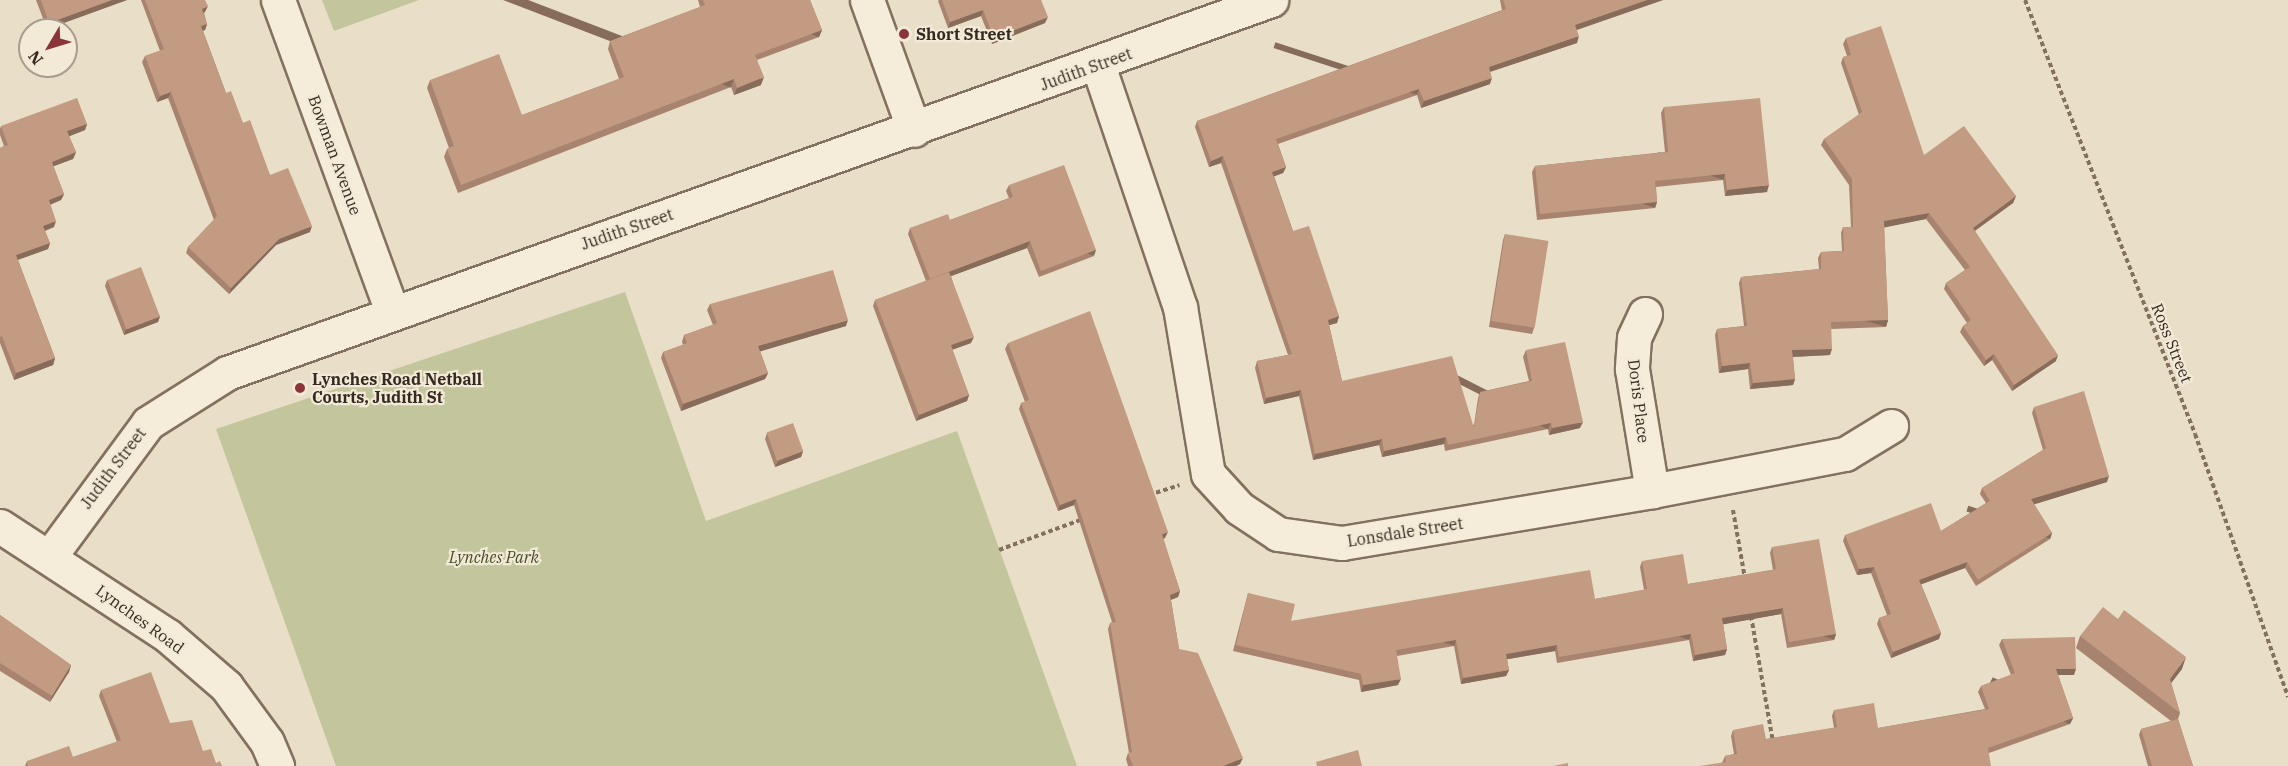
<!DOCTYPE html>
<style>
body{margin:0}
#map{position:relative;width:2288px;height:766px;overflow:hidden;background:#e9dec7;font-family:"IBM Plex Serif",serif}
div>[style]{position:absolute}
.green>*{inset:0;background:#c3c69c}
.path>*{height:4px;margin-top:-2px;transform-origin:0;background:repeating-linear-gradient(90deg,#83715f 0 4.5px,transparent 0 7.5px)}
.roads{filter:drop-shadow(2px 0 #83715f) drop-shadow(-2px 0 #83715f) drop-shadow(0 2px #83715f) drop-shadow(0 -2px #83715f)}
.minor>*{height:33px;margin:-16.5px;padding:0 16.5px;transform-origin:16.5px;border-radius:16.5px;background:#f5ecda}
.tertiary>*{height:33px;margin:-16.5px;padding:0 16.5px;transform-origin:16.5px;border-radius:16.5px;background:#f5ecda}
.wall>*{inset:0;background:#a88470}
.shaded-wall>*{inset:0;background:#886c5b;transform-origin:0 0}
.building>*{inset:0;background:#c39a82;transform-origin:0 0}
.dots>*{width:16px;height:16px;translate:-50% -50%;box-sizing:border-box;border:3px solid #f2e9d6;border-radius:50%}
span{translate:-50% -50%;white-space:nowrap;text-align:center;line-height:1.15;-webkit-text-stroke:4.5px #f2e9d6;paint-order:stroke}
.poi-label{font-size:16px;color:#352a21;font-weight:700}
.left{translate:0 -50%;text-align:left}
.street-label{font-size:16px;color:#352a21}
.park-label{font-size:16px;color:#474f2a;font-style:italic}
.north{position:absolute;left:18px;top:18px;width:60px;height:60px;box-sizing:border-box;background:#f2e9d6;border:2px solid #a69d8e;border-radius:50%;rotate:232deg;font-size:16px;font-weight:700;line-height:24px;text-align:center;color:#352a21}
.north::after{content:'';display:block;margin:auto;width:21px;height:27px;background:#8b353a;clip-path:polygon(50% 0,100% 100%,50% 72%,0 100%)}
</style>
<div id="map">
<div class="green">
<div style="clip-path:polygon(322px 0,419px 0,334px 31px)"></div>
<div style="clip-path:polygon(625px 292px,706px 521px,957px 431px,1077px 766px,336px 766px,216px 429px)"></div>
</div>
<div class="path">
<div style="left:2025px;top:0;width:466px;rotate:68.6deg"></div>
<div style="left:2195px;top:434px;width:279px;rotate:70.5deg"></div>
<div style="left:1149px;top:495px;width:32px;rotate:-18deg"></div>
<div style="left:1733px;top:510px;width:70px;rotate:80.1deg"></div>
<div style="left:999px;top:550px;width:90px;rotate:-20.3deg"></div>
<div style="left:1751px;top:616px;width:128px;rotate:80.1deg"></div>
</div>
<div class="roads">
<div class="minor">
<div style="left:278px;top:0;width:331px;rotate:69.9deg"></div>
<div style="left:867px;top:0;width:138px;rotate:70.1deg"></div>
<div style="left:1098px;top:65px;width:256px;rotate:71.3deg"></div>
<div style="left:1180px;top:307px;width:169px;rotate:80.5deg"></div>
<div style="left:1208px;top:474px;width:46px;rotate:47.6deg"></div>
<div style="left:1239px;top:508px;width:47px;rotate:33.7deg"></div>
<div style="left:1278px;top:534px;width:65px;rotate:8deg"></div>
<div style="left:1342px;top:543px;width:314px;rotate:-9.5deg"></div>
<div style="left:1652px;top:491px;width:197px;rotate:-10.9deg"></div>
<div style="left:1845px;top:454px;width:54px;rotate:-31.3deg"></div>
<div style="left:1645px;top:314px;width:26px;rotate:115deg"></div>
<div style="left:1634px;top:338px;width:31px;rotate:94deg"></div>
<div style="left:1632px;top:369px;width:124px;rotate:80.7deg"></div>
<div style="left:50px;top:556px;width:165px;rotate:-53.6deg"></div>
<div style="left:148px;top:423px;width:93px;rotate:-32.3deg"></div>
<div style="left:227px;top:373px;width:1109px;rotate:-19.66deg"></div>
</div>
<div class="tertiary">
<div style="left:0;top:526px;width:201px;rotate:33.2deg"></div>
<div style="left:168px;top:636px;width:77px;rotate:40.8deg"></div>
<div style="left:226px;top:686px;width:69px;rotate:53.8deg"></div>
<div style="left:267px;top:742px;width:26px;rotate:67deg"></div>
</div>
</div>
<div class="wall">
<div style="clip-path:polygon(36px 0,127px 0,47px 29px)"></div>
<div style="clip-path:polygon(141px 0,205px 0,205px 12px,204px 13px,207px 24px,205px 30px,203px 31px,226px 93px,243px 123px,270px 175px,310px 232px,276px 245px,229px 294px,186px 253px,188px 247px,214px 220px,168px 98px,157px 102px,142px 62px,145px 56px,160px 51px)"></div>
<div style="clip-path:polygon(698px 0,810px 0,822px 30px,819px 37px,757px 60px,761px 85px,734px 95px,731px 87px,458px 193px,444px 157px,447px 149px,449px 148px,427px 88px,430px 80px,522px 115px,619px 79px,608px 49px,610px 41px,700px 7px)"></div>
<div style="clip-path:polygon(939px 0,1041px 0,1045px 23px,992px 44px,981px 16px,948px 28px,938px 1px)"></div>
<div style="clip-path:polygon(1500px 0,1663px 0,1577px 30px,1577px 43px,1490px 72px,1490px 84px,1421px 108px,1417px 95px,1278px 144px,1286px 167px,1283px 173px,1274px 176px,1293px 231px,1339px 316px,1337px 323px,1329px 325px,1342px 381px,1474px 425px,1478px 398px,1480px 392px,1529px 381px,1523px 357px,1526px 350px,1580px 428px,1549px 435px,1548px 429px,1445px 451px,1444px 444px,1382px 457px,1379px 445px,1313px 460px,1299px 396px,1264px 404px,1255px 368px,1257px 361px,1288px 355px,1221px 163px,1209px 167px,1195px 127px,1197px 121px,1502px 10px)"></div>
<div style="clip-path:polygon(1846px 38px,1924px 155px,2016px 196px,2013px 203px,1975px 231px,2056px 361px,2012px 391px,1992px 360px,1984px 366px,1960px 332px,1963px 326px,1967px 323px,1944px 289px,1946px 283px,1965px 270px,1926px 219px,1884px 227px,1888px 320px,1886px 327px,1831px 329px,1830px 355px,1793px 357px,1795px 379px,1793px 385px,1750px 389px,1748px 369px,1719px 373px,1715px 335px,1717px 329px,1744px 326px,1739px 283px,1741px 277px,1819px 269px,1818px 258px,1821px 252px,1842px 251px,1841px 233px,1843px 227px,1851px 227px,1849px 185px,1821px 145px,1824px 139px,1859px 115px,1841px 63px,1843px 57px,1847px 56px,1843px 44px)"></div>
<div style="clip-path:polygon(1664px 107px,1767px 192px,1725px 196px,1723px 180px,1656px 187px,1657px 202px,1655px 208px,1537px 220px,1532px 172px,1535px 166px,1665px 152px,1661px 113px)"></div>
<div style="clip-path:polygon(87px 124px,85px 130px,69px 136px,76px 152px,73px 159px,53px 166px,64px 194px,61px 200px,50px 205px,54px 227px,45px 231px,50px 243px,48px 249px,18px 260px,55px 358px,53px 365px,14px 380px,0 343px,0 148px,4px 146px,0 135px,0 129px,1px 126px)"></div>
<div style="clip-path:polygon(1009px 185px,1094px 256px,1039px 277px,1027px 248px,951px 276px,971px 343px,952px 350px,969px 395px,967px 401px,916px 421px,873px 306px,875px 300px,926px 281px,908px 234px,910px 228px,950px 220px,1009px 198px,1006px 191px)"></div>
<div style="clip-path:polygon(1505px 234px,1534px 328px,1532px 334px,1489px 327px,1503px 240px)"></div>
<div style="clip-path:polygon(107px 280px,160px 316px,158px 322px,124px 335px,105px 286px)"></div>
<div style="clip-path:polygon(710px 304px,846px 326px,760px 351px,768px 373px,765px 379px,681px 411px,661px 358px,663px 352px,683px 345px,682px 342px,684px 335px,713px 325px,707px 310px)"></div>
<div style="clip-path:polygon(1008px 343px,1165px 538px,1163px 539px,1180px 591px,1178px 597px,1171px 600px,1179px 649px,1240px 764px,1236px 766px,1128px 766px,1126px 759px,1128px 753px,1129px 753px,1108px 629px,1110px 623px,1112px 622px,1074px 505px,1058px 511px,1019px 409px,1021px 403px,1025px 402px,1005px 349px)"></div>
<div style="clip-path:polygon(2034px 407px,2107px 482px,2034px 504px,2052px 533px,2050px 539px,1976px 586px,1965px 568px,1921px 584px,1941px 633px,1939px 639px,1891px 658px,1877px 624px,1879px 618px,1887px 615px,1871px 573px,1857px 575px,1843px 541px,1845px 535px,1941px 531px,1986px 503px,1980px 494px,1982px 488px,2043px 450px,2032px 413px)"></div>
<div style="clip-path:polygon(767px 433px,803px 451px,801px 457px,775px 467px,765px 439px)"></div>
<div style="clip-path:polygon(1772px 547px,1836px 634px,1834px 640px,1787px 648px,1781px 614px,1723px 624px,1727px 649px,1725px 655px,1693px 661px,1689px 640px,1557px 663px,1555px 651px,1507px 659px,1509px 670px,1506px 676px,1461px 684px,1454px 646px,1397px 656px,1398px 685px,1361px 692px,1359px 680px,1233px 651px,1248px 593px,1291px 621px,1595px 599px,1644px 590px,1640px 567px,1642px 561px,1688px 584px,1773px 570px,1770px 553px)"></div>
<div style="clip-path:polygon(0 615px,71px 665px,69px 672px,50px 702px,0 671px)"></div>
<div style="clip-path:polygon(2118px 619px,2182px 669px,2171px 683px,2180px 713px,2178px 719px,2193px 766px,2148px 766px,2139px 735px,2141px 729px,2171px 721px,2076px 648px,2080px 636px)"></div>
<div style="clip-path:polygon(2002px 639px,2074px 675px,2058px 675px,2073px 718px,2070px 724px,1989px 753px,1722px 763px,1725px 756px,1734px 754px,1731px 736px,1733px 730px,1766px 739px,1834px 728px,1832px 716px,1834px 710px,1878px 728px,1985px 709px,1978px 692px,1981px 686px,2011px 675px,1999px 645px)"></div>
<div style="clip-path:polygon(101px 690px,170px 723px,216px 763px,222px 766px,25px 766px,27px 761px,73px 757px,117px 742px,99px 696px)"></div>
</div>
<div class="shaded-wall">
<div style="clip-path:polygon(112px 0,127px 0,47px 29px,49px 23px)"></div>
<div style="clip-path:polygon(1647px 0,1663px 0,1573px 31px,1575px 25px)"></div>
<div style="clip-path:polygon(208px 6px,205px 12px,200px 15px,202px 9px)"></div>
<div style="clip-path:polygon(983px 10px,981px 16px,948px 28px,950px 22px)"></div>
<div style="clip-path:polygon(1048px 17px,1045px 23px,992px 44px,994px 38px)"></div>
<div style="clip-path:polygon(207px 24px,205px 30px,199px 32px,201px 26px)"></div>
<div style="left:822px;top:30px;width:8px;height:72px;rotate:113deg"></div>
<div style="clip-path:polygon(1579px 36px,1577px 43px,1486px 73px,1489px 67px)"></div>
<div style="clip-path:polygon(764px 77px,761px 85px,734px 95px,737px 88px)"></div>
<div style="clip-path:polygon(1492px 78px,1490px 84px,1421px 108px,1424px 101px)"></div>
<div style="left:734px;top:79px;width:9px;height:293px;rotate:111deg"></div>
<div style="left:1419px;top:89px;width:6px;height:151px;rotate:108deg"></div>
<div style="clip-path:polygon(171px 92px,168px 98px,157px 102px,160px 96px)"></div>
<div style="clip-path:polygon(87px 124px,85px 130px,65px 138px,67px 131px)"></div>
<div style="clip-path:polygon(76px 152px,73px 159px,49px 168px,52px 162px)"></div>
<div style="clip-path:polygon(1223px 156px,1221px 163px,1209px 167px,1211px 161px)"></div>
<div style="clip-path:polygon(1286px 167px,1283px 173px,1270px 178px,1272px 172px)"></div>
<div style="left:1725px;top:174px;width:6px;height:70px;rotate:108deg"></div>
<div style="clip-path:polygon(1769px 185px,1767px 192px,1725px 196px,1727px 190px)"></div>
<div style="clip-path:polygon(64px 194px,61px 200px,46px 206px,49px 200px)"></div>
<div style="clip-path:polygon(2016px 196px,2013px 203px,1970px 234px,1973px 228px)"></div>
<div style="left:1657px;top:202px;width:6px;height:118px;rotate:108deg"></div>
<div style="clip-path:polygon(1929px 213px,1926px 219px,1882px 228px,1884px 221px)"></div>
<div style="clip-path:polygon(56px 221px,54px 227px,41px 232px,43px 226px)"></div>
<div style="clip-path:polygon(312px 226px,310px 232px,276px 245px,229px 294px,231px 288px,279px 239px)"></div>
<div style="clip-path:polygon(1030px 241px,1027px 248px,927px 285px,930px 279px)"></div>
<div style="clip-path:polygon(50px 243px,48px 249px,14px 261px,16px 255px)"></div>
<div style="left:1096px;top:250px;width:6px;height:59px;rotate:108deg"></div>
<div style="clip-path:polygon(160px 316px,158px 322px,124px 335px,126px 329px)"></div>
<div style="clip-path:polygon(1339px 316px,1337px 323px,1326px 326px,1328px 320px)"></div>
<div style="clip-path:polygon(848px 320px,846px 326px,755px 353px,758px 346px)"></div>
<div style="left:1888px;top:320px;width:7px;height:57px;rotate:106deg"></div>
<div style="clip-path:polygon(974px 337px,971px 343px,948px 351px,951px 345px)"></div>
<div style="clip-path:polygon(1832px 349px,1830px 355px,1790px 357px,1792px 350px)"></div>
<div style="clip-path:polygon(1994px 354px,1992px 360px,1984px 366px,1986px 360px)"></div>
<div style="clip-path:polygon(2058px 355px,2056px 361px,2012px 391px,2014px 385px)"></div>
<div style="clip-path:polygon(55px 358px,53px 365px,14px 380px,16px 373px)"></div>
<div style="clip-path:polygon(1750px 363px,1748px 369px,1719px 373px,1722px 366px)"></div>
<div style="clip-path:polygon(768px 373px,765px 379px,681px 411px,683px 404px)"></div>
<div style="clip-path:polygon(1795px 379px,1793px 385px,1750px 389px,1753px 383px)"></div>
<div style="clip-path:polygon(1301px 390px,1299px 396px,1264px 404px,1266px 398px)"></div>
<div style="clip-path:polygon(969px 395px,967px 401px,916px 421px,919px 415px)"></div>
<div style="clip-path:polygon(1583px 422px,1580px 428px,1549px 435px,1552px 428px)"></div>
<div style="left:1551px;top:423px;width:7px;height:105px;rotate:117deg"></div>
<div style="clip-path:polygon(1446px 437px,1444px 444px,1382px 457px,1384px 451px)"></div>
<div style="clip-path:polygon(1382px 439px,1379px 445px,1313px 460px,1315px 454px)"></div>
<div style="clip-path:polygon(803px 451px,801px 457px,775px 467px,778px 461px)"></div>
<div style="clip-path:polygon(2109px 476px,2107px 482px,2029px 506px,2031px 499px)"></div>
<div style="clip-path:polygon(1076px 499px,1074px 505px,1058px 511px,1060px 505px)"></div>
<div style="clip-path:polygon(1168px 532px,1165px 538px,1159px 540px,1162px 534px)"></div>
<div style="left:2052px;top:533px;width:6px;height:88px;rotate:108deg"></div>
<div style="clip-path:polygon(1967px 562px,1965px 568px,1917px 586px,1919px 580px)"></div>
<div style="clip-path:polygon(1874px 567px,1871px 573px,1857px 575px,1859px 569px)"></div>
<div style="clip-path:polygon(1180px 591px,1178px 597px,1167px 601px,1170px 595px)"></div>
<div style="clip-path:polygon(1783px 608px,1781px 614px,1720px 625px,1722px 618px)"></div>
<div style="clip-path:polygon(1941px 633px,1939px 639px,1891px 658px,1893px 652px)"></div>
<div style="left:1691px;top:634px;width:6px;height:134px;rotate:108deg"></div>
<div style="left:1836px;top:634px;width:6px;height:48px;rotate:108deg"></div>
<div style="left:1456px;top:640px;width:6px;height:61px;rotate:108deg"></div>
<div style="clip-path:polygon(1557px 645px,1555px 651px,1503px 660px,1506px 654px)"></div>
<div style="clip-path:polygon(1727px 649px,1725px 655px,1693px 661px,1695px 655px)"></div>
<div style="clip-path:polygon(2186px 657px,2182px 669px,2165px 691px,2170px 679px)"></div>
<div style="clip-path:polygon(71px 665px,69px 672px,50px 702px,52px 696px)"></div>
<div style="clip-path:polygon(2056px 669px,2076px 669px,2074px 675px,2054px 675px)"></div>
<div style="clip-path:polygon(1509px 670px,1506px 676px,1461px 684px,1463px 678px)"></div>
<div style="clip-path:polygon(1401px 679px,1398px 685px,1361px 692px,1363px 685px)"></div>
<div style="left:2073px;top:718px;width:7px;height:90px;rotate:117deg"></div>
<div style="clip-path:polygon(1243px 758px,1240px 764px,1236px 766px,1223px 766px)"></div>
</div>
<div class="building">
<div style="clip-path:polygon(41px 0,112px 0,49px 23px)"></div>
<div style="clip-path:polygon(145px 0,205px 0,208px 6px,202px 9px,207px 24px,201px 26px,226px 93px,231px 91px,243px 123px,250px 120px,270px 175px,288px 168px,312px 226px,279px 239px,231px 288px,188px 247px,217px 216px,171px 92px,160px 96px,145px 56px,164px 49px)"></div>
<div style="clip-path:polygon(703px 0,810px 0,822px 30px,755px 55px,764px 77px,737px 88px,734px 79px,461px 185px,447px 149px,454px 146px,430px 80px,499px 54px,522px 115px,624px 77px,610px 41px,705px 5px)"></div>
<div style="clip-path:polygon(942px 0,1041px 0,1048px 17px,994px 38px,983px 10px,950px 22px)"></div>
<div style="clip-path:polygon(1503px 0,1647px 0,1575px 25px,1579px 36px,1489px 67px,1492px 78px,1424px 101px,1419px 89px,1276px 139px,1286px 167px,1272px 172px,1293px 231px,1309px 226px,1339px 316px,1328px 320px,1342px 381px,1452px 356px,1474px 428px,1480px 392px,1532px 381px,1526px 350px,1565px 342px,1583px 422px,1552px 428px,1551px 423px,1448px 445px,1446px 437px,1384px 451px,1382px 439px,1315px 454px,1301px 390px,1266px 398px,1257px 361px,1292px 354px,1223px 156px,1211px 161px,1197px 121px,1506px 9px)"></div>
<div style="clip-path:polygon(1881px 26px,1924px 155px,1964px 126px,2016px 196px,1973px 228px,2058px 355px,2014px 385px,1994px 354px,1986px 360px,1963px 326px,1971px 320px,1946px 283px,1970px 267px,1929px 213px,1884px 221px,1888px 320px,1831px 322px,1832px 349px,1792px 350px,1795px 379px,1753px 383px,1750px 363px,1722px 366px,1717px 329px,1747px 326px,1741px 277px,1821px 269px,1821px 252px,1844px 251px,1843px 227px,1853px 227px,1852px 179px,1824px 139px,1862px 112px,1843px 57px,1851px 55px,1846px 38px)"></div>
<div style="clip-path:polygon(77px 98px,87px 124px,67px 131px,76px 152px,52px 162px,64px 194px,49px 200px,56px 221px,43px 226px,50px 243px,16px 255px,55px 358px,16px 373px,2px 336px,0 337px,0 148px,8px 145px,1px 126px)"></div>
<div style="clip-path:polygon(1760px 98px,1769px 185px,1727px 190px,1725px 174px,1655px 181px,1657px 202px,1540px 214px,1535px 166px,1668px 152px,1664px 107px)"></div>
<div style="clip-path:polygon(1064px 165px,1096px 250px,1041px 271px,1030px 241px,930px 279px,910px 228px,948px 214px,950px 220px,1013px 197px,1009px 185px)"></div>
<div style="left:1505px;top:234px;width:44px;height:88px;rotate:9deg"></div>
<div style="left:141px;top:267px;width:53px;height:36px;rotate:69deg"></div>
<div style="clip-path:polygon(833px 270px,848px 320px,758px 346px,768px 373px,683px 404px,663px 352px,687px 343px,684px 335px,717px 323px,710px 304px)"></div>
<div style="clip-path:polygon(949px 272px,974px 337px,951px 345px,969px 395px,919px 415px,875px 300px)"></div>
<div style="clip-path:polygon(1090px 311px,1168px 532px,1162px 534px,1180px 591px,1170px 595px,1179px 649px,1198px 653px,1243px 758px,1223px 766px,1133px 766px,1128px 753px,1132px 752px,1110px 623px,1116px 622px,1076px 499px,1060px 505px,1021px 403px,1029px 400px,1008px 343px)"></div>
<div style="clip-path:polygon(2084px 391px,2109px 476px,2031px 499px,2052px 533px,1978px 580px,1967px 562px,1919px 580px,1941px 633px,1893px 652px,1879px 618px,1891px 614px,1874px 567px,1859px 569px,1845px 535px,1931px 503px,1941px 531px,1990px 501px,1982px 488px,2046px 448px,2034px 407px)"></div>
<div style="left:793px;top:423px;width:30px;height:28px;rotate:70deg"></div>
<div style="clip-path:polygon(1819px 539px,1836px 634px,1789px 642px,1783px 608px,1722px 618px,1727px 649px,1695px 655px,1691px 634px,1559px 657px,1557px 645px,1506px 654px,1509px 670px,1463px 678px,1456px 640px,1396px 650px,1401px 679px,1363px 685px,1361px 674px,1236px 645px,1248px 593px,1295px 604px,1291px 621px,1590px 570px,1595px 599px,1647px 589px,1642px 561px,1683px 554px,1688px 584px,1776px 569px,1772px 547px)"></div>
<div style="clip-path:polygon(2103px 607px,2118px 619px,2124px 610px,2186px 657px,2170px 679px,2180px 713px,2080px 636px)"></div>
<div style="clip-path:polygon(0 615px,71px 665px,52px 696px,0 663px)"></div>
<div style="clip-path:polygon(2075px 637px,2076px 669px,2056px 669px,2073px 718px,1988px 748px,1991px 766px,1699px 766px,1726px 762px,1725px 756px,1737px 754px,1733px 730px,1763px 724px,1766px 739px,1837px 727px,1834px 710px,1874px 703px,1878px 728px,1989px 709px,1981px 686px,2015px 673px,2002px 639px)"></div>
<div style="clip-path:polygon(151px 672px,170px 723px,192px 720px,203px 751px,211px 749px,216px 763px,220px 761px,222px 766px,28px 766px,27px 761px,69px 746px,73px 757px,121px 740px,101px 690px)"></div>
<div style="clip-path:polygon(2178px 719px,2193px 766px,2152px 766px,2141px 729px)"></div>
<div style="clip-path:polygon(1358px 750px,1362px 766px,1317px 766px,1316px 762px)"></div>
<div style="clip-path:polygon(1568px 763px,1568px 766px,1553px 766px)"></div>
</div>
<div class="dots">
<div style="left:904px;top:34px;background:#8b353a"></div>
<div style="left:300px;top:388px;background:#8b353a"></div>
</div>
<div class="poi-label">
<span class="left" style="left:916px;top:34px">Short Street</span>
<span class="left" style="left:312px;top:388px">Lynches Road Netball<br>Courts, Judith St</span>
</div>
<div class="street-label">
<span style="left:1086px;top:69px;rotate:-20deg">Judith Street</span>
<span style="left:335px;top:155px;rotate:70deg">Bowman Avenue</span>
<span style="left:627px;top:229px;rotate:-19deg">Judith Street</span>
<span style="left:2172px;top:343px;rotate:68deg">Ross Street</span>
<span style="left:1639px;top:401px;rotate:83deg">Doris Place</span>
<span style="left:113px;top:468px;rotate:-53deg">Judith Street</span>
<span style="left:1405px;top:532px;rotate:-9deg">Lonsdale Street</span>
<span style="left:140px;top:619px;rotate:36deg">Lynches Road</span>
</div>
<div class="park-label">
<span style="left:494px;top:557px">Lynches Park</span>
</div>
<div class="north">N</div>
</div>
